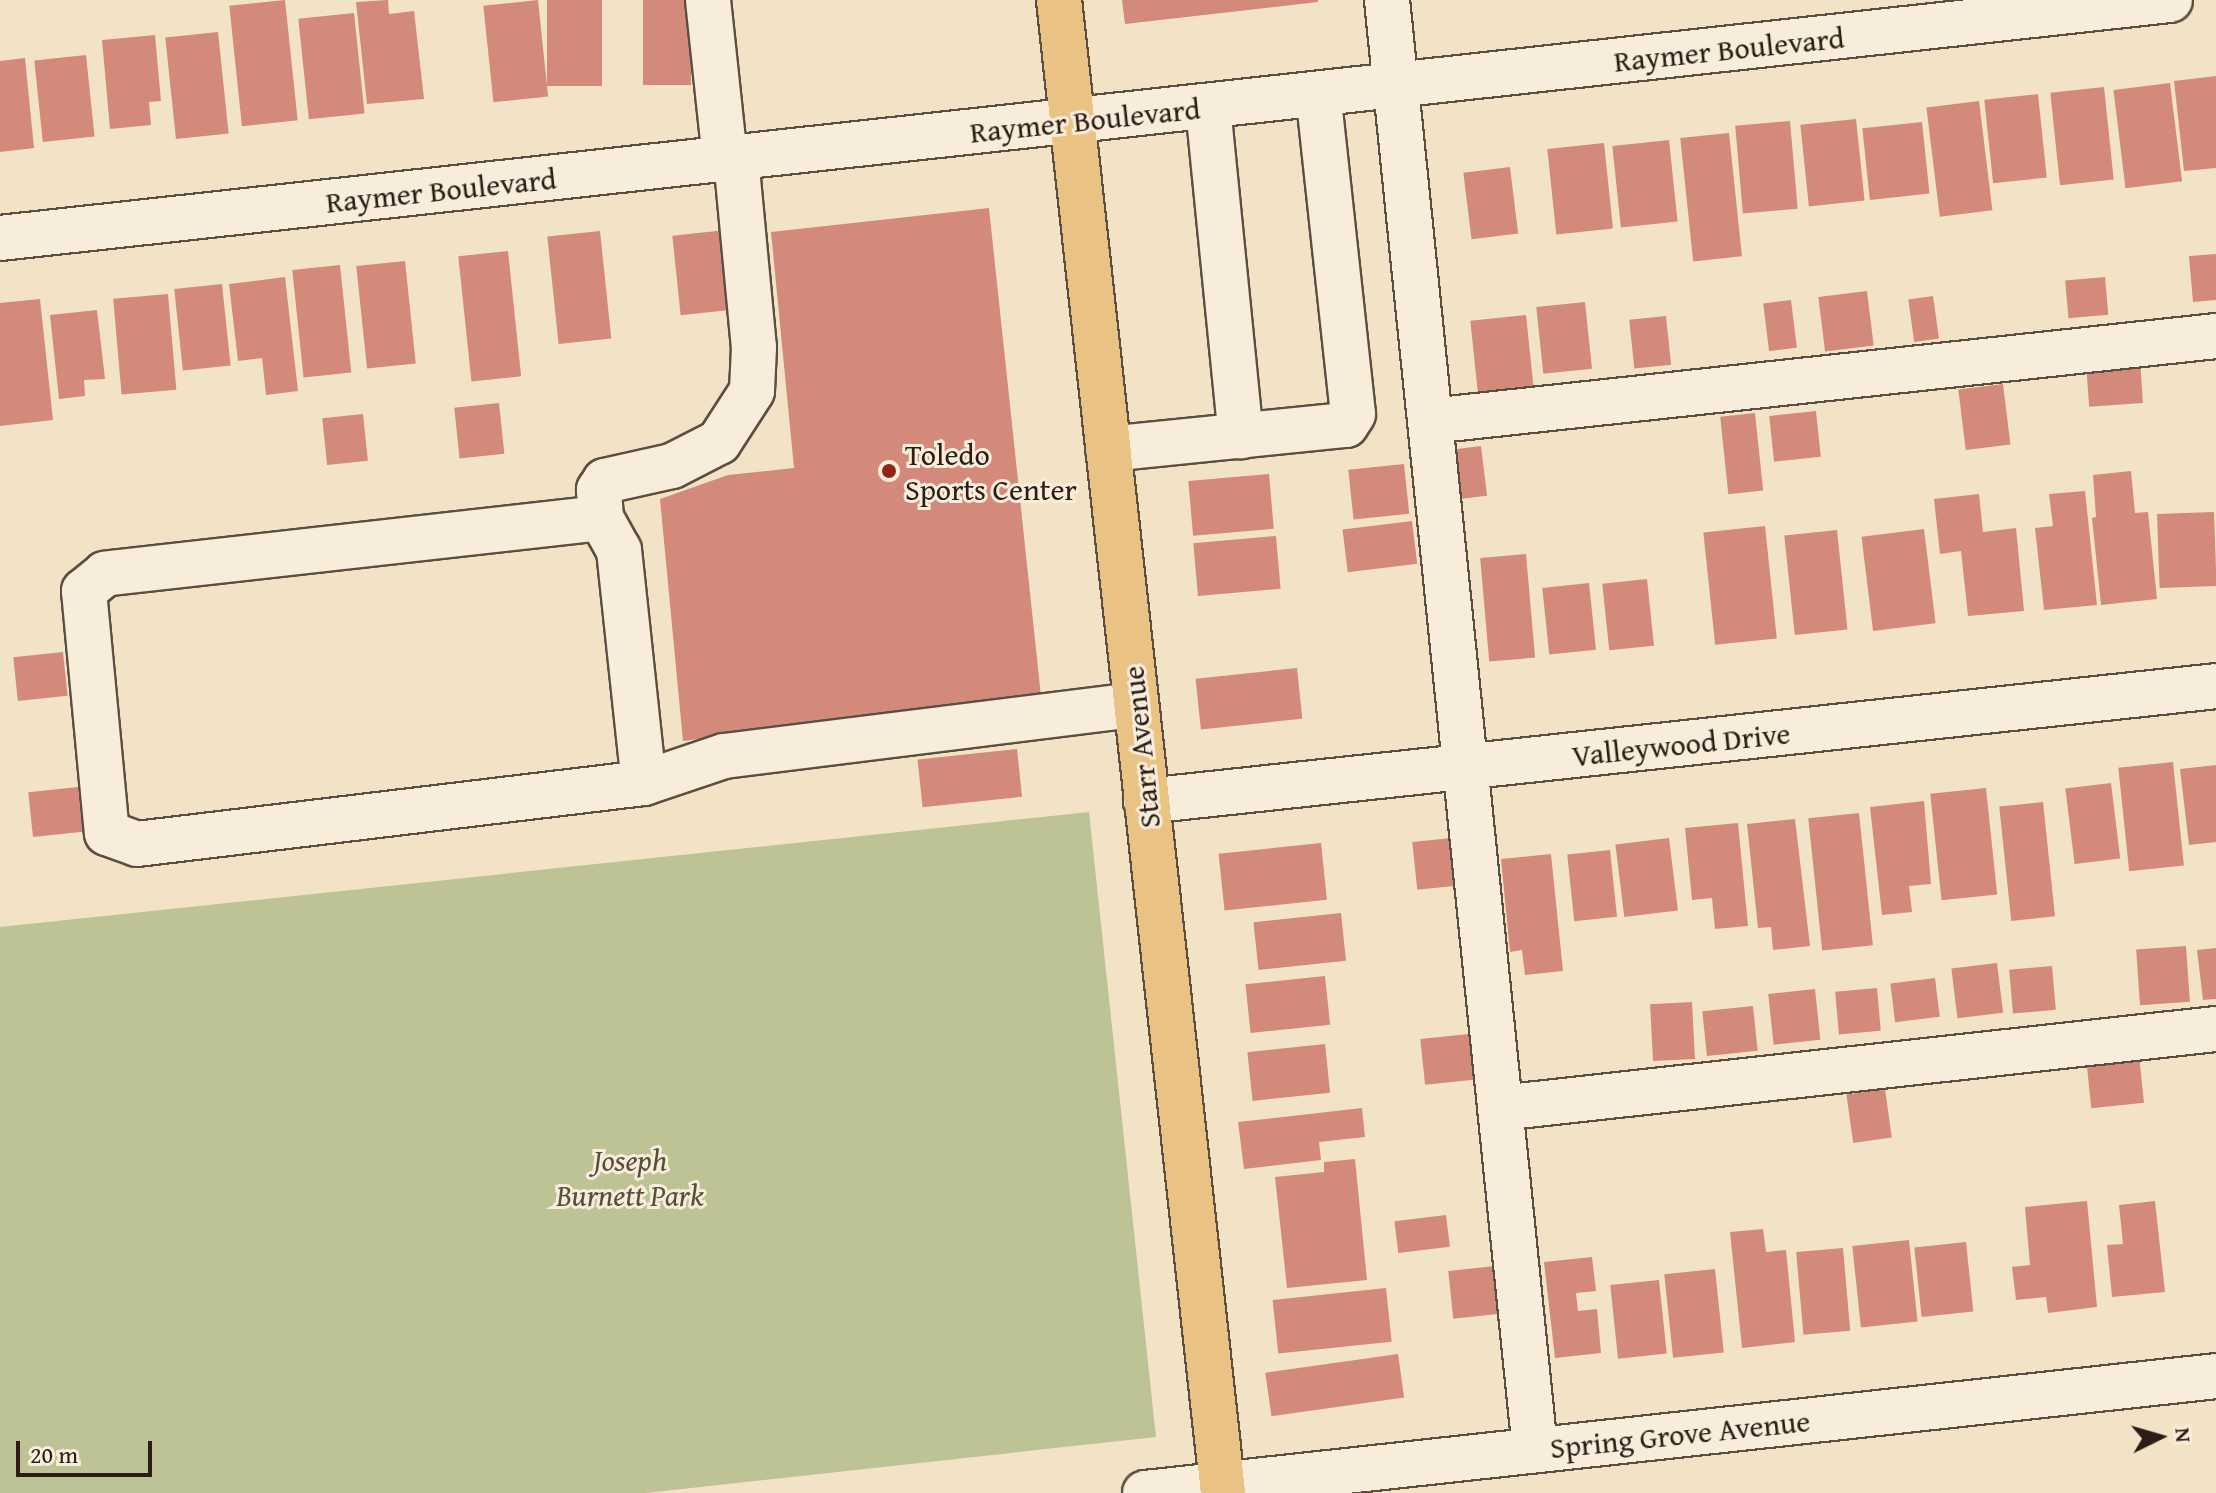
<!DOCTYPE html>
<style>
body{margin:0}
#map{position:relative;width:2216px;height:1493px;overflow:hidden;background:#f3e3c6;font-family:"Gentium Book Plus",serif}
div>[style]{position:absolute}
.green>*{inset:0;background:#bdc394}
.building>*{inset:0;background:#d48a7b;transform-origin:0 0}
.roads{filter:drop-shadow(2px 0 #5d4e42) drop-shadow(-2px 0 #5d4e42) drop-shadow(0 2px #5d4e42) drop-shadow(0 -2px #5d4e42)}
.minor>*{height:44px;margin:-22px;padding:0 22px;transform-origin:22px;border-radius:22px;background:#f7edda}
.major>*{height:44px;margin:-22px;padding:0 22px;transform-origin:22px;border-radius:22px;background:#eac283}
.dots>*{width:22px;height:22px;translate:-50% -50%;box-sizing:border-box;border:4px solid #f7edda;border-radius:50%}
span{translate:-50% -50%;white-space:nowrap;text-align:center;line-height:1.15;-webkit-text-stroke:6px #f7edda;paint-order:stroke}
.street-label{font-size:30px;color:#2b1d16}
.poi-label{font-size:30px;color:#2b1d16}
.left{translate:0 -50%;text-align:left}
.park-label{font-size:30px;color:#574f3c;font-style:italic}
.north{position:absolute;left:2120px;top:1397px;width:80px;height:80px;-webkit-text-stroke:6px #f7edda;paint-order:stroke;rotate:85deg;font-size:22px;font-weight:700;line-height:32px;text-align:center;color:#2b1d16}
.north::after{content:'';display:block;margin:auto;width:28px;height:36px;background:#2b1d16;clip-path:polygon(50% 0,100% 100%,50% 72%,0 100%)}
.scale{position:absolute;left:16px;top:1441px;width:136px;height:36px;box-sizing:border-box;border:4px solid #2b1d16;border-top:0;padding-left:10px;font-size:24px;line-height:28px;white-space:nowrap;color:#2b1d16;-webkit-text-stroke:6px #f7edda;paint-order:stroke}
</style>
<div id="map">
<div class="green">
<div style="clip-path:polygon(1089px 812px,1156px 1437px,646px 1493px,0 1493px,0 927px)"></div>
</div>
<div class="building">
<div style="left:285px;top:0;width:121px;height:56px;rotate:84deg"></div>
<div style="clip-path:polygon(388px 0,389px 14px,414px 11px,424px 99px,367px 104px,356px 2px)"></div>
<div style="left:538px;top:0;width:97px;height:55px;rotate:84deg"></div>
<div style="left:547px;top:0;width:55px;height:86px"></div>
<div style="left:643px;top:0;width:48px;height:85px"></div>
<div style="clip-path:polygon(1122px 0,1318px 0,1318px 2px,1125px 24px)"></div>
<div style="left:354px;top:13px;width:101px;height:56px;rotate:84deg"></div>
<div style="left:218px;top:32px;width:102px;height:53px;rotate:84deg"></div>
<div style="clip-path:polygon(155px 35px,161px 101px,149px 102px,151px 125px,110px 129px,102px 40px)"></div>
<div style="left:86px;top:55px;width:82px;height:52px;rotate:84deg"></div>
<div style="clip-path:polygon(25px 58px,34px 148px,0 152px,0 61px)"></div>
<div style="clip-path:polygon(2216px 76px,2216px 168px,2184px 171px,2174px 81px)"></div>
<div style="left:2170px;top:83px;width:99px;height:57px;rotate:83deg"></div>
<div style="left:2104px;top:87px;width:93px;height:54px;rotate:84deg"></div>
<div style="left:2038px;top:94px;width:84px;height:54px;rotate:84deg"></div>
<div style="left:1979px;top:101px;width:110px;height:53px;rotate:83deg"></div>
<div style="left:1856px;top:119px;width:82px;height:56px;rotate:84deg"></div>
<div style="left:1790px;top:121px;width:88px;height:55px;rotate:85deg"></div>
<div style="left:1922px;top:122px;width:72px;height:60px;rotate:84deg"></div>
<div style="left:1729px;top:133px;width:124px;height:49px;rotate:84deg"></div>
<div style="left:1669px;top:140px;width:82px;height:57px;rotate:84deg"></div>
<div style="left:1604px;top:143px;width:86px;height:57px;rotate:84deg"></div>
<div style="left:1510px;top:167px;width:67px;height:47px;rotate:83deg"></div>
<div style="clip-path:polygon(989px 208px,1041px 696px,683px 741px,660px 499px,728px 475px,794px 468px,771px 232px)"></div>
<div style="left:726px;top:230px;width:80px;height:54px;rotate:84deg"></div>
<div style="left:600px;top:231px;width:108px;height:53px;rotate:84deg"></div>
<div style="left:508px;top:251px;width:126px;height:50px;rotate:84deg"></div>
<div style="clip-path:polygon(2216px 254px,2216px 300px,2193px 302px,2189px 256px)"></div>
<div style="left:405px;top:261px;width:103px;height:49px;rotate:84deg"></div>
<div style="left:340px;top:265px;width:108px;height:48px;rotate:84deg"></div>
<div style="clip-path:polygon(285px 277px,298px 391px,266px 395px,262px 358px,238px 361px,229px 284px)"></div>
<div style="left:2105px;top:277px;width:38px;height:40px;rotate:85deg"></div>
<div style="left:222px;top:284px;width:82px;height:48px;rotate:84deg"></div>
<div style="left:1867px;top:291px;width:55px;height:49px;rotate:83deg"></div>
<div style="left:168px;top:294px;width:96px;height:55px;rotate:85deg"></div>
<div style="left:1933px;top:296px;width:43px;height:25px;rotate:82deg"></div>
<div style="clip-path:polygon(40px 299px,53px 420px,0 426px,0 303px)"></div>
<div style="left:1791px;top:300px;width:48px;height:28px;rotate:83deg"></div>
<div style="left:1585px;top:302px;width:67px;height:49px;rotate:84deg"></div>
<div style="clip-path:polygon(97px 310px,105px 379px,84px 380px,85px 396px,59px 399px,50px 315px)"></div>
<div style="left:1526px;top:315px;width:75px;height:56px;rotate:84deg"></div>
<div style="left:1666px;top:316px;width:49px;height:37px;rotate:84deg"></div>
<div style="left:2140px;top:360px;width:43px;height:54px;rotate:86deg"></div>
<div style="left:2003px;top:384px;width:61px;height:45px;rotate:83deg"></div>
<div style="left:499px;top:403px;width:51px;height:45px;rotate:84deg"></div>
<div style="left:1816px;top:411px;width:46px;height:47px;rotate:84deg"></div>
<div style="left:1755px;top:413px;width:78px;height:35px;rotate:84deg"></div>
<div style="left:363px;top:414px;width:47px;height:41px;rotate:84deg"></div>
<div style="left:1481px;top:446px;width:50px;height:28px;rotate:83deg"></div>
<div style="left:1404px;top:464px;width:50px;height:56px;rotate:84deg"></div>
<div style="clip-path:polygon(2131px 471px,2135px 513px,2148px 512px,2157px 599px,2101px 605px,2092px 518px,2096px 517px,2093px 475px)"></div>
<div style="left:1269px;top:474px;width:55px;height:81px;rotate:85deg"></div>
<div style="clip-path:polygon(2085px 491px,2097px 605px,2044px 610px,2035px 528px,2053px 526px,2049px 494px)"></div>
<div style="clip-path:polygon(1979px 494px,1983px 532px,2016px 528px,2024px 611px,1968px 616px,1961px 551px,1940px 554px,1934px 499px)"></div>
<div style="left:2214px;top:512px;width:74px;height:57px;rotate:88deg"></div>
<div style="left:1412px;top:521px;width:43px;height:70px;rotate:83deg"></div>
<div style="left:1765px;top:526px;width:113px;height:62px;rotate:84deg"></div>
<div style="left:1924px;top:529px;width:95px;height:63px;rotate:83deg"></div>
<div style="left:1837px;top:530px;width:100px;height:53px;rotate:84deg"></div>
<div style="left:1276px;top:536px;width:53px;height:83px;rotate:85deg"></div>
<div style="left:1526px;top:554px;width:104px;height:46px;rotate:85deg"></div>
<div style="left:1647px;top:579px;width:67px;height:45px;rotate:84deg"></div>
<div style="left:1589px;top:583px;width:67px;height:47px;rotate:84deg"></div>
<div style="left:63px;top:652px;width:44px;height:50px;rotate:84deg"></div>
<div style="left:1297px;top:668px;width:51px;height:102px;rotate:84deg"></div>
<div style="left:1017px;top:749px;width:48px;height:100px;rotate:84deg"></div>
<div style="left:2173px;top:762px;width:104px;height:55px;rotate:84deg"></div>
<div style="clip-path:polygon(2216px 765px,2216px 842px,2189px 845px,2180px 769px)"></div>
<div style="left:2111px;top:783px;width:76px;height:46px;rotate:83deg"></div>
<div style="left:78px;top:787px;width:45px;height:50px;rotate:84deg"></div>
<div style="left:1986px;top:788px;width:107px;height:56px;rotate:84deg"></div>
<div style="clip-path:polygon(1924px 801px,1931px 884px,1909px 886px,1912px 912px,1882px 915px,1870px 807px)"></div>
<div style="left:2043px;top:802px;width:115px;height:44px;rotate:84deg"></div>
<div style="left:1859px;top:813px;width:133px;height:51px;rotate:84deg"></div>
<div style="clip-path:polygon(1795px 819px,1810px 946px,1773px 950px,1771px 927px,1758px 928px,1747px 824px)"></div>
<div style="clip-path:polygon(1738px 823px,1748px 926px,1715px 929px,1712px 898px,1692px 900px,1685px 828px)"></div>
<div style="left:1461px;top:837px;width:48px;height:49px;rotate:84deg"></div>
<div style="left:1669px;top:838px;width:73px;height:54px;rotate:83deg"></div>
<div style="left:1321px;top:843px;width:57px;height:103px;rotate:84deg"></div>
<div style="left:1610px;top:850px;width:67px;height:43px;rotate:84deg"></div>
<div style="clip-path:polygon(1551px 854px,1563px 971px,1525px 975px,1522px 950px,1510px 952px,1501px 859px)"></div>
<div style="left:1341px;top:913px;width:48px;height:88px;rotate:84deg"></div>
<div style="left:2186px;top:946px;width:56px;height:50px;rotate:86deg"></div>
<div style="clip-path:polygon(2216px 948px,2216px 999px,2203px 1000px,2197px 950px)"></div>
<div style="left:1997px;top:963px;width:50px;height:46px;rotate:83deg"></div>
<div style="left:2052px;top:966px;width:44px;height:43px;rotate:85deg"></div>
<div style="left:1325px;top:976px;width:49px;height:80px;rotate:84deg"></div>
<div style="left:1935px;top:978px;width:39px;height:45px;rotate:83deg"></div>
<div style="left:1877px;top:988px;width:43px;height:42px;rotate:85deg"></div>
<div style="left:1815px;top:989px;width:51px;height:47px;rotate:84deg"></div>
<div style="left:1692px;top:1002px;width:57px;height:42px;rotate:87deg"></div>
<div style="left:1753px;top:1006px;width:45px;height:51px;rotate:84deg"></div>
<div style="left:1469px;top:1034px;width:46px;height:49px;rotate:84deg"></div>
<div style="left:1325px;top:1044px;width:49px;height:78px;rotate:84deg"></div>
<div style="left:2139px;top:1055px;width:48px;height:53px;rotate:84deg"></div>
<div style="left:1885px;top:1089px;width:49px;height:39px;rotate:82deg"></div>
<div style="clip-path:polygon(1362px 1108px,1365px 1137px,1319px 1142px,1321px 1160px,1244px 1169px,1238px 1122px)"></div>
<div style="clip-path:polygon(1355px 1159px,1367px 1280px,1287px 1288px,1275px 1177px,1324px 1172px,1324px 1162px)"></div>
<div style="clip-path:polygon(2087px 1201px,2097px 1307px,2048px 1313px,2046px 1297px,2016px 1300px,2012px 1267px,2030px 1265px,2025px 1207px)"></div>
<div style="clip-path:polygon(2155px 1201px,2165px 1292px,2112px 1297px,2107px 1245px,2123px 1244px,2119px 1205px)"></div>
<div style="left:1446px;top:1215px;width:32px;height:52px;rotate:83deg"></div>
<div style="clip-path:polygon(1763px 1229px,1766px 1252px,1786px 1250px,1795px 1342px,1742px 1348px,1730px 1232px)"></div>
<div style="left:1909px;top:1240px;width:82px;height:57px;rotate:84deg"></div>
<div style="left:1966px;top:1242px;width:70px;height:52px;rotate:84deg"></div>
<div style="left:1843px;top:1248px;width:83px;height:47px;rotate:85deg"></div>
<div style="clip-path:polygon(1592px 1257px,1596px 1291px,1576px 1293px,1578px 1311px,1597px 1309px,1601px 1353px,1555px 1358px,1544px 1262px)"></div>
<div style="left:1495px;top:1266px;width:48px;height:47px;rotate:84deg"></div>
<div style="left:1715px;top:1269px;width:84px;height:51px;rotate:84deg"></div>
<div style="left:1659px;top:1280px;width:74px;height:49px;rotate:84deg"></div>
<div style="left:1386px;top:1288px;width:54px;height:114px;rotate:84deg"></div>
<div style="left:1398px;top:1354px;width:44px;height:134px;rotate:82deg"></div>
</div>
<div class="roads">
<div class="minor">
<div style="left:708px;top:0;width:160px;rotate:83.9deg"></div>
<div style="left:1387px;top:0;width:1458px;rotate:84.17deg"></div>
<div style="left:1208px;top:107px;width:331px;rotate:84.3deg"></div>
<div style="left:736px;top:158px;width:190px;rotate:84.6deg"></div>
<div style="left:754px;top:347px;width:44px;rotate:92.6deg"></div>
<div style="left:752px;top:391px;width:61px;rotate:122.9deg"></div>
<div style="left:719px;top:442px;width:53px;rotate:152.9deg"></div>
<div style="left:672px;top:466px;width:69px;rotate:167.4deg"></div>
<div style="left:605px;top:481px;width:11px;rotate:124deg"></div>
<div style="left:599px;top:490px;width:28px;rotate:86deg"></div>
<div style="left:601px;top:518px;width:499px;rotate:173.6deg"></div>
<div style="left:105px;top:574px;width:27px;rotate:141deg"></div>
<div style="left:84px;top:591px;width:243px;rotate:84.6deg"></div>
<div style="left:107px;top:833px;width:32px;rotate:20deg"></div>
<div style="left:137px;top:844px;width:511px;rotate:-6.86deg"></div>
<div style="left:644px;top:783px;width:84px;rotate:-18.6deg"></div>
<div style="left:724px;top:756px;width:415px;rotate:-7.1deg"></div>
<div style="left:0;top:238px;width:2183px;rotate:-6.26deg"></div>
<div style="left:1430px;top:421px;width:791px;rotate:-6.17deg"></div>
<div style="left:1108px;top:449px;width:239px;rotate:-5.8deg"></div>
<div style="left:1346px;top:425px;width:13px;rotate:-58deg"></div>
<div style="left:1353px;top:414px;width:322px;rotate:-96.2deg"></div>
<div style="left:601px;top:518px;width:37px;rotate:61deg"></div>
<div style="left:619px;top:550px;width:234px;rotate:83.9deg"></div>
<div style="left:1146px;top:801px;width:1076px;rotate:-6.13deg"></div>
<div style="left:1500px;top:1108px;width:720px;rotate:-6.3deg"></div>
<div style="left:1145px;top:1493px;width:1077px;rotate:-6.23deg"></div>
</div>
<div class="major">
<div style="left:1059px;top:0;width:1502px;rotate:83.73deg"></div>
</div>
</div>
<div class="dots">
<div style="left:889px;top:471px;background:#8f2418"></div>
</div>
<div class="street-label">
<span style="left:1729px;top:49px;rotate:-6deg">Raymer Boulevard</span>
<span style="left:1085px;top:120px;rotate:-6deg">Raymer Boulevard</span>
<span style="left:441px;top:190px;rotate:-6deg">Raymer Boulevard</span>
<span style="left:1681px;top:744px;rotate:-6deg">Valleywood Drive</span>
<span style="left:1141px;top:747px;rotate:-96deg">Starr Avenue</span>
<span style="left:1680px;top:1434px;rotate:-6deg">Spring Grove Avenue</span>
</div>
<div class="poi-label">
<span class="left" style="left:905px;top:471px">Toledo<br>Sports Center</span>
</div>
<div class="park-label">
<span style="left:630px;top:1177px">Joseph<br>Burnett Park</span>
</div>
<div class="north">N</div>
<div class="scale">20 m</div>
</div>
